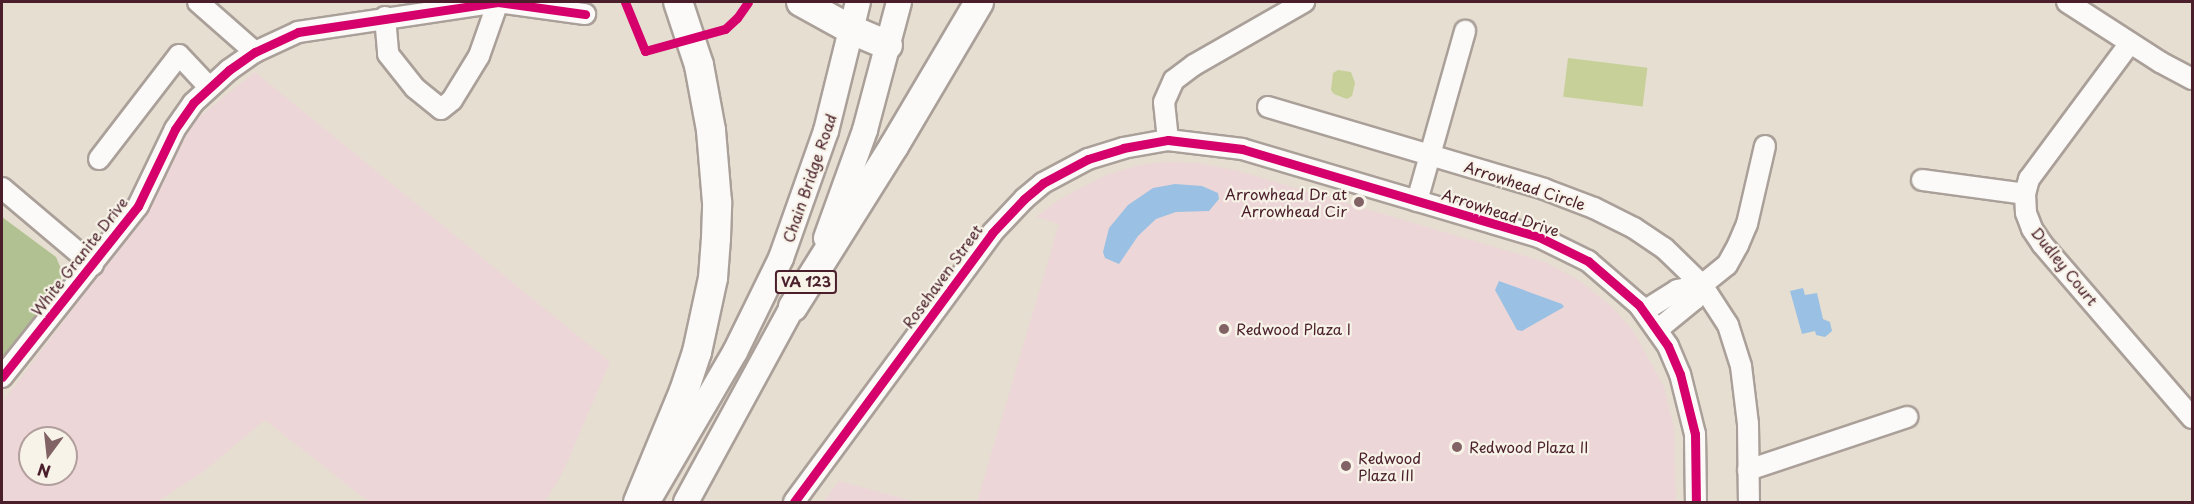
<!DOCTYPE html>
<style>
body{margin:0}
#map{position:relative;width:2194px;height:504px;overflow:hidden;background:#e6ded0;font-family:"Playpen Sans",sans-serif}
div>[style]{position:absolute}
.built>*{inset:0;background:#edd6d8}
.green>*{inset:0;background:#c6d098;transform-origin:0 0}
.forest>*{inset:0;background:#b2c191}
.water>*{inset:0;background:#9ac1e3}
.roads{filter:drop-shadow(2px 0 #aaa099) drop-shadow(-2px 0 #aaa099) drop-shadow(0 2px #aaa099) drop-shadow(0 -2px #aaa099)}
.minor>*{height:20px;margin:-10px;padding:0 10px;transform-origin:10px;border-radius:10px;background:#fbfaf8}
.major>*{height:24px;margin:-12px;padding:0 12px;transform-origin:12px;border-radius:12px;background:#fbfaf8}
.highway>*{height:28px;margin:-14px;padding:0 14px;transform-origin:14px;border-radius:14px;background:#fbfaf8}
.cycleway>*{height:9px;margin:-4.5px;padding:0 4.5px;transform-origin:4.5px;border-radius:4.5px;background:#d6006c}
.dots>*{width:16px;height:16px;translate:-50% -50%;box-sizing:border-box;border:3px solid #f7f3e8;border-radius:50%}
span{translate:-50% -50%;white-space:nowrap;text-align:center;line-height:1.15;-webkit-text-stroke:4.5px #f7f3e8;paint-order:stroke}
.shield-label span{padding:2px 4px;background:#f7f3e8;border:2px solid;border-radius:4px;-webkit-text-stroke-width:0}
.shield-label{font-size:14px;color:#4a1f2b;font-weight:700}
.street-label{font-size:15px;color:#4a1f2b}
.poi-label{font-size:15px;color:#4a1f2b}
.right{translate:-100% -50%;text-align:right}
.left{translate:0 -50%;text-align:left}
.frame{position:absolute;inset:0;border:3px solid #4a1f2b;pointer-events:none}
.north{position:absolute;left:18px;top:426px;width:60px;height:60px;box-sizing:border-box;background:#f7f3e8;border:2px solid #b29e9c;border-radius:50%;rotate:195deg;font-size:16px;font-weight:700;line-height:24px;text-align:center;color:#4a1f2b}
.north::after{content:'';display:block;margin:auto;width:21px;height:27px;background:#816265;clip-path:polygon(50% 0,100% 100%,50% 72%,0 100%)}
</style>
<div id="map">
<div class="built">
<div style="clip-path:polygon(evenodd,255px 72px,610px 362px,563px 472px,545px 502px,369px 502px,265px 420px,203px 472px,157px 502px,2px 502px,2px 403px,139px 221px,195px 120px,255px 72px,30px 438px,66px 438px,66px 474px,30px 474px,30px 438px)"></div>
<div style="clip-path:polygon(1166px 162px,1196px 163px,1235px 170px,1545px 262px,1580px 281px,1612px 307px,1634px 332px,1664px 387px,1674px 428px,1676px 502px,977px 502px,1059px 224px,1036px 217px,1060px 199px,1106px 175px,1140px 165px)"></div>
<div style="clip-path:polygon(839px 481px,916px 502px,823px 502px)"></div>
</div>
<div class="green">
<div style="left:1568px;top:58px;width:80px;height:39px;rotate:7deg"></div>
<div style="clip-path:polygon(1338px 70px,1351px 72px,1355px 83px,1352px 96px,1347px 99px,1334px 94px,1331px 90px,1333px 73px)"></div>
</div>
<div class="forest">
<div style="clip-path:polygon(2px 217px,56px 257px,62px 271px,60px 284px,53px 297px,2px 362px)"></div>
</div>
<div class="water">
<div style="clip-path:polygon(1175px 184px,1202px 186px,1218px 193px,1219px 199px,1209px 211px,1176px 212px,1156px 219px,1138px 236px,1119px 264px,1105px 258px,1103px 252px,1109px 228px,1128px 205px,1153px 188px)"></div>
<div style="clip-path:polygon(1499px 281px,1562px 304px,1564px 307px,1522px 331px,1517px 330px,1495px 290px)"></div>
<div style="clip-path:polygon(1803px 288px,1805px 295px,1817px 293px,1823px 319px,1830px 322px,1832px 331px,1825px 337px,1816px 335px,1815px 331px,1802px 334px,1790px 291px)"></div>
</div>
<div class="roads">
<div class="minor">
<div style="left:198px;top:2px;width:76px;rotate:41.3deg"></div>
<div style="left:2067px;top:2px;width:111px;rotate:32.8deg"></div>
<div style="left:2160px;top:62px;width:36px;rotate:28deg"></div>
<div style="left:385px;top:17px;width:37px;rotate:85deg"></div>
<div style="left:388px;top:54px;width:43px;rotate:51.5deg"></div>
<div style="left:415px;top:88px;width:33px;rotate:39deg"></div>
<div style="left:441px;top:109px;width:14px;rotate:-39deg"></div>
<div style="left:452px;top:100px;width:52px;rotate:-58.5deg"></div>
<div style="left:479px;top:56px;width:57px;rotate:-70.6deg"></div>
<div style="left:2130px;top:43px;width:169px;rotate:126.6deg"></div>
<div style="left:2029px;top:179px;width:16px;rotate:105deg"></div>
<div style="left:2025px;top:194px;width:19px;rotate:87deg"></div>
<div style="left:2026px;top:213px;width:17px;rotate:69deg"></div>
<div style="left:2032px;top:229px;width:18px;rotate:56deg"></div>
<div style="left:2042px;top:244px;width:230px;rotate:49.2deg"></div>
<div style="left:1268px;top:107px;width:288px;rotate:16.5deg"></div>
<div style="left:1544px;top:189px;width:53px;rotate:20.8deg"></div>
<div style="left:1594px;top:208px;width:45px;rotate:26.6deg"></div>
<div style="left:1634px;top:228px;width:36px;rotate:34deg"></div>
<div style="left:1664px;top:248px;width:53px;rotate:44.2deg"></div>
<div style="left:1702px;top:285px;width:48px;rotate:57deg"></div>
<div style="left:1728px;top:325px;width:43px;rotate:72.4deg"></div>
<div style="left:1741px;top:366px;width:58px;rotate:83.1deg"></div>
<div style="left:1748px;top:424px;width:78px;rotate:89.3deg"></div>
<div style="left:1168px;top:140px;width:38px;rotate:-96deg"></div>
<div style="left:1164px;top:102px;width:24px;rotate:-66deg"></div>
<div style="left:1174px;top:80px;width:25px;rotate:-37deg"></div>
<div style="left:1194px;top:65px;width:127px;rotate:-29.8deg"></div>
<div style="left:99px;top:159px;width:131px;rotate:-52.4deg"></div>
<div style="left:179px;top:55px;width:44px;rotate:46.8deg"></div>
<div style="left:1922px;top:180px;width:104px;rotate:7.7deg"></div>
<div style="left:2px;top:188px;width:119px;rotate:40.2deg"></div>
<div style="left:1417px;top:201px;width:177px;rotate:-74.2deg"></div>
<div style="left:1702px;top:285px;width:32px;rotate:-39deg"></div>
<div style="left:1727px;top:265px;width:23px;rotate:-61deg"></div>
<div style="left:1738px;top:245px;width:23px;rotate:-67deg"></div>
<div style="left:1747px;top:224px;width:80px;rotate:-77deg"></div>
<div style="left:1644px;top:311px;width:39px;rotate:-32deg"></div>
<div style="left:1677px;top:290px;width:25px;rotate:-11deg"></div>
<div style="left:1702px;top:285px;width:16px;rotate:117deg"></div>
<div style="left:1695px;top:299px;width:49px;rotate:140.8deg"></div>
<div style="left:2px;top:377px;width:218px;rotate:-51.5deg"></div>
<div style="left:138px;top:206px;width:85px;rotate:-64.3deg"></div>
<div style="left:175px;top:129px;width:32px;rotate:-55deg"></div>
<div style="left:193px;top:103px;width:49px;rotate:-42.5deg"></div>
<div style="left:229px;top:70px;width:32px;rotate:-35deg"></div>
<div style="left:255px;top:52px;width:47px;rotate:-24.9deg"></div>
<div style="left:298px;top:32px;width:202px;rotate:-8.5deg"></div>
<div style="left:498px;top:2px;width:88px;rotate:7.9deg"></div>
<div style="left:1748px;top:470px;width:168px;rotate:-18.4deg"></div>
<div style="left:794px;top:502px;width:334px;rotate:-53.6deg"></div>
<div style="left:992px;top:233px;width:47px;rotate:-46.7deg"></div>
<div style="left:1024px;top:199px;width:25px;rotate:-40deg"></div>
<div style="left:1043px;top:183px;width:51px;rotate:-28.1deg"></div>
<div style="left:1088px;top:159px;width:37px;rotate:-17deg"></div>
<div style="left:1123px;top:148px;width:46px;rotate:-10.1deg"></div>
<div style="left:1168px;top:140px;width:75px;rotate:6.9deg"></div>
<div style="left:1242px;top:149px;width:310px;rotate:16.5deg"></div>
<div style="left:1539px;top:237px;width:55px;rotate:26.1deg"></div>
<div style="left:1588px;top:261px;width:67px;rotate:40.8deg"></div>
<div style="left:1639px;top:305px;width:50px;rotate:54.7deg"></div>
<div style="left:1668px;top:346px;width:30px;rotate:67deg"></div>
<div style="left:1680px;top:374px;width:62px;rotate:76deg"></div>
<div style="left:1695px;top:434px;width:68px;rotate:89.2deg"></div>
</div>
<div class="major">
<div style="left:826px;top:238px;width:115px;rotate:-70.1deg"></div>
<div style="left:865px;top:130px;width:132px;rotate:-75.1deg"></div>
<div style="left:652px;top:494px;width:164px;rotate:-59.7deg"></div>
<div style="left:735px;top:352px;width:105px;rotate:-63.9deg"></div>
<div style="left:781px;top:258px;width:135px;rotate:-70.5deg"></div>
<div style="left:826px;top:131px;width:133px;rotate:-76.1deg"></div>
<div style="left:686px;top:502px;width:240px;rotate:-61.4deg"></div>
</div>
<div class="highway">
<div style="left:801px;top:2px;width:58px;rotate:28.8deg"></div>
<div style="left:852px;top:30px;width:39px;rotate:23deg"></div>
<div style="left:793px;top:307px;width:190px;rotate:-57.9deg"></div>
<div style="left:894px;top:146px;width:167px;rotate:-59.4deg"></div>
<div style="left:638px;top:502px;width:120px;rotate:-67.5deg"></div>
<div style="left:684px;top:391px;width:41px;rotate:-71.6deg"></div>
<div style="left:697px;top:352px;width:76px;rotate:-77.8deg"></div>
<div style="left:713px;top:278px;width:40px;rotate:-85.7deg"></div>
<div style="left:716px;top:238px;width:36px;rotate:-88deg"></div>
<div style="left:717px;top:202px;width:72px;rotate:-94.8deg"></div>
<div style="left:711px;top:130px;width:66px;rotate:-100.5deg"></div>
<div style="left:699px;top:65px;width:66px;rotate:-108.4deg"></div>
</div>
</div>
<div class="cycleway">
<div style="left:625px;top:2px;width:53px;rotate:67.8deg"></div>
<div style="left:645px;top:51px;width:83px;rotate:-15.4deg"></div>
<div style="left:725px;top:29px;width:16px;rotate:-43deg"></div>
<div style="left:737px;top:18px;width:19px;rotate:-55deg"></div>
<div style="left:2px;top:377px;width:218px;rotate:-51.5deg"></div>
<div style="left:138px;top:206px;width:85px;rotate:-64.3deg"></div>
<div style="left:175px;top:129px;width:32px;rotate:-55deg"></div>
<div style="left:193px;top:103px;width:49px;rotate:-42.5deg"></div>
<div style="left:229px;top:70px;width:32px;rotate:-35deg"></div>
<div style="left:255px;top:52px;width:47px;rotate:-24.9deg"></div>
<div style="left:298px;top:32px;width:202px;rotate:-8.5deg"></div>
<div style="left:498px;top:2px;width:88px;rotate:7.9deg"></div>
<div style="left:794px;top:502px;width:334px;rotate:-53.6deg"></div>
<div style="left:992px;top:233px;width:47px;rotate:-46.7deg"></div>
<div style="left:1024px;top:199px;width:25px;rotate:-40deg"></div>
<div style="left:1043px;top:183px;width:51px;rotate:-28.1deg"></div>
<div style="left:1088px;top:159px;width:37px;rotate:-17deg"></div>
<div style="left:1123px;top:148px;width:46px;rotate:-10.1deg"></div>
<div style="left:1168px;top:140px;width:75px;rotate:6.9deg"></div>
<div style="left:1242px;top:149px;width:310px;rotate:16.5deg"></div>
<div style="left:1539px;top:237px;width:55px;rotate:26.1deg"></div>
<div style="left:1588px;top:261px;width:67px;rotate:40.8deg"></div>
<div style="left:1639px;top:305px;width:50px;rotate:54.7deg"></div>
<div style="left:1668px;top:346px;width:30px;rotate:67deg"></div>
<div style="left:1680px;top:374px;width:62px;rotate:76deg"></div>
<div style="left:1695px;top:434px;width:68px;rotate:89.2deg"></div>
</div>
<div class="dots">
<div style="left:1359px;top:202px;background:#816265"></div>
<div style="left:1224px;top:329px;background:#816265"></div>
<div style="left:1457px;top:447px;background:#816265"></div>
<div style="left:1346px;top:466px;background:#816265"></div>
</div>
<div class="shield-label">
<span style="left:806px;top:282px">VA 123</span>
</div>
<div class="street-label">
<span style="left:809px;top:178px;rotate:-71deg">Chain Bridge Road</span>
<span style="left:1525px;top:185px;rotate:18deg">Arrowhead Circle</span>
<span style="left:1501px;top:212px;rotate:18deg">Arrowhead Drive</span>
<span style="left:79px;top:256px;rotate:-52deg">White Granite Drive</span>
<span style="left:2065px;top:266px;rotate:51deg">Dudley Court</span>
<span style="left:942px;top:276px;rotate:-54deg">Rosehaven Street</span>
</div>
<div class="poi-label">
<span class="right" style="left:1347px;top:202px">Arrowhead Dr at<br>Arrowhead Cir</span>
<span class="left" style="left:1236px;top:329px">Redwood Plaza I</span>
<span class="left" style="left:1469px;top:447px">Redwood Plaza II</span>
<span class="left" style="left:1358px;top:466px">Redwood<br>Plaza III</span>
</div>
<div class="frame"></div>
<div class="north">N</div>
</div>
